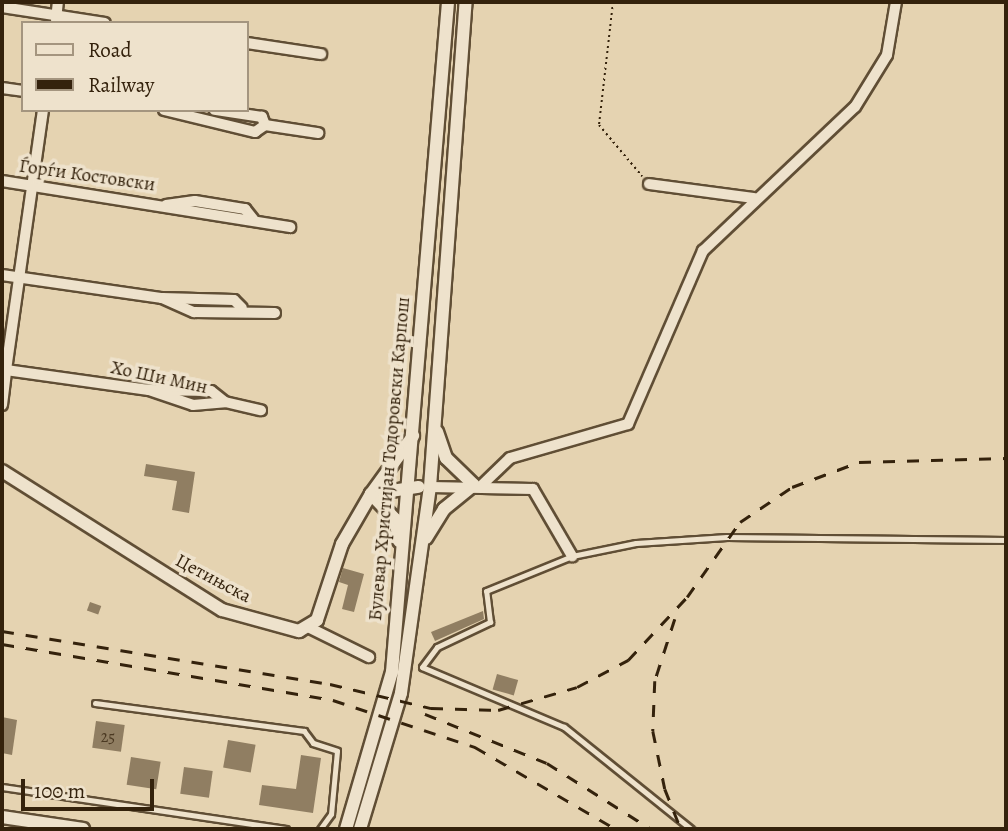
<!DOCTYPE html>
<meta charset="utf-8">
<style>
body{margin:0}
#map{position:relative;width:1008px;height:831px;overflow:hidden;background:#e5d3b1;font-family:Alegreya,serif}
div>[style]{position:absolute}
.building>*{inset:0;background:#907e62;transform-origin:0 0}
.path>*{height:2px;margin-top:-1px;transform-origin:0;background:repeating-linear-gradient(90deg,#34220c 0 2px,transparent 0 5.5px)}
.roads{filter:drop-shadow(2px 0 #604e35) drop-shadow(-2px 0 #604e35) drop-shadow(0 2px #604e35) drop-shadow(0 -2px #604e35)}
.service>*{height:5px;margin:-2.5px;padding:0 2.5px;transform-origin:2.5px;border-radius:2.5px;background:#eee2cc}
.minor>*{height:10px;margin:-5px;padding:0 5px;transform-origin:5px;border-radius:5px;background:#eee2cc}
.tertiary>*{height:12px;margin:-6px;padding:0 6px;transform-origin:6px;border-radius:6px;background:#eee2cc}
.rail>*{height:2.5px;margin-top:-1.25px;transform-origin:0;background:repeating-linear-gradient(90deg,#34220c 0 12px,transparent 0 24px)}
span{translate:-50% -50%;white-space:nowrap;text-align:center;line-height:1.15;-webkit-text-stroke:7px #eee2cc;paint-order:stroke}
.number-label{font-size:16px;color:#4b3922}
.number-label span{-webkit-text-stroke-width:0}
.street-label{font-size:19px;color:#34220c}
.frame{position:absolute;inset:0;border:4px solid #34220c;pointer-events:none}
.legend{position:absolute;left:21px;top:21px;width:228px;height:91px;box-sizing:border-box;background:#eee2cc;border:2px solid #a4957f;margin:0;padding:9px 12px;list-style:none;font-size:21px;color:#34220c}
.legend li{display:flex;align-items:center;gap:14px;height:35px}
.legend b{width:35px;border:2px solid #a4957f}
.scale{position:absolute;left:21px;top:779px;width:133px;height:32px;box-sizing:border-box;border:4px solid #34220c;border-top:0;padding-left:9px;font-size:21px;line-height:24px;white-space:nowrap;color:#34220c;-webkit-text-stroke:5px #eee2cc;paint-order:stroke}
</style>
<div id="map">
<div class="building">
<div style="clip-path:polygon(146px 464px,195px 472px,189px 513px,172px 510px,177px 481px,144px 476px)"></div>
<div style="clip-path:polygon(343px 568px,364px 574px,354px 612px,342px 609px,348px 585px,339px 582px)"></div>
<div style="left:90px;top:602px;width:12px;height:9px;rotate:20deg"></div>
<div style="clip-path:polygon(483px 611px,484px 619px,435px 641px,431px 632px)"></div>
<div style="left:497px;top:674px;width:22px;height:16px;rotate:16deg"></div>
<div style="clip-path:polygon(2px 717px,17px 720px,12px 755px,2px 753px)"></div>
<div style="left:96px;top:721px;width:29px;height:27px;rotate:8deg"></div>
<div style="left:228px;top:740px;width:28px;height:28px;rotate:10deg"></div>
<div style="clip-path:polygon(301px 755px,321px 758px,313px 813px,259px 805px,262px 785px,296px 789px)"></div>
<div style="left:131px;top:757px;width:30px;height:28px;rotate:9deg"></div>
<div style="left:184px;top:767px;width:29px;height:27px;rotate:8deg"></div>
</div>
<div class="path">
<div style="left:613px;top:2px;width:124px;rotate:96.5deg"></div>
<div style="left:599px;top:125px;width:67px;rotate:49.9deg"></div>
</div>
<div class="roads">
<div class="service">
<div style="left:95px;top:703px;width:211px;rotate:7.6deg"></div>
<div style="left:304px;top:731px;width:15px;rotate:53deg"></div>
<div style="left:313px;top:743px;width:25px;rotate:18deg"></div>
<div style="left:337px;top:751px;width:63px;rotate:95.4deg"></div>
<div style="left:331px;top:814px;width:19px;rotate:126deg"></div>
<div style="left:2px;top:787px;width:287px;rotate:8.4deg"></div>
<div style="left:691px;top:829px;width:163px;rotate:-141.2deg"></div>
<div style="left:564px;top:727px;width:154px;rotate:-157.1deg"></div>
<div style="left:422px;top:667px;width:25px;rotate:-53deg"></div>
<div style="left:437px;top:647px;width:59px;rotate:-25.3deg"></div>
<div style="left:490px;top:622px;width:31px;rotate:-97deg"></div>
<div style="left:486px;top:591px;width:93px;rotate:-22.1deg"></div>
<div style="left:572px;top:556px;width:65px;rotate:-11.5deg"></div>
<div style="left:636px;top:543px;width:91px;rotate:-3.8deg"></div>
<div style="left:727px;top:537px;width:279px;rotate:0.6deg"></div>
</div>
<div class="minor">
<div style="left:2px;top:7px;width:104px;rotate:8.8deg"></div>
<div style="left:56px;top:20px;width:18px;rotate:-84deg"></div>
<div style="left:247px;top:43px;width:75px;rotate:8.5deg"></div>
<div style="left:2px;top:88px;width:21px;rotate:8deg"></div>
<div style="left:43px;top:110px;width:263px;rotate:98.1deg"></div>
<div style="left:6px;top:370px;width:144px;rotate:8deg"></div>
<div style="left:149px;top:390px;width:46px;rotate:18.8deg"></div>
<div style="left:193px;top:405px;width:32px;rotate:-5deg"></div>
<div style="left:225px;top:402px;width:37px;rotate:13deg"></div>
<div style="left:164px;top:110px;width:94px;rotate:13.6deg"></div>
<div style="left:255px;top:132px;width:12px;rotate:-35deg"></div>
<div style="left:265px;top:125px;width:9px;rotate:-111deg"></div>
<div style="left:262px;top:117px;width:48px;rotate:-171.5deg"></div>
<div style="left:265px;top:125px;width:54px;rotate:8.6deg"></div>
<div style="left:2px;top:181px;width:292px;rotate:9.1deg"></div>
<div style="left:649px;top:184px;width:106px;rotate:7.6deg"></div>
<div style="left:166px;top:205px;width:29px;rotate:-8deg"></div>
<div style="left:195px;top:201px;width:51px;rotate:9.1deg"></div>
<div style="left:245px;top:209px;width:13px;rotate:51deg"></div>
<div style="left:2px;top:275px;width:162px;rotate:8.2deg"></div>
<div style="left:162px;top:298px;width:35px;rotate:24deg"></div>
<div style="left:194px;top:312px;width:81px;rotate:0.7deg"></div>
<div style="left:162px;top:298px;width:72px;rotate:1.6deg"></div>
<div style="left:234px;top:300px;width:11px;rotate:45deg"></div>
<div style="left:149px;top:390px;width:62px;rotate:0.9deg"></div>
<div style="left:211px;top:391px;width:18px;rotate:38deg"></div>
<div style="left:2px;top:405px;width:35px;rotate:-83deg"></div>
<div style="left:483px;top:484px;width:37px;rotate:-44deg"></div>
<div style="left:510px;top:458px;width:123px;rotate:-16.1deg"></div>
<div style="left:628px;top:424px;width:189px;rotate:-66.6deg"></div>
<div style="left:703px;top:251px;width:209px;rotate:-43.5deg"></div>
<div style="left:855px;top:107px;width:61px;rotate:-58.4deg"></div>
<div style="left:887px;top:55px;width:54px;rotate:-80.4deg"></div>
<div style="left:430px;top:487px;width:103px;rotate:1.1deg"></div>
<div style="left:533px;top:489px;width:78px;rotate:59.8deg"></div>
<div style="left:310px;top:628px;width:66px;rotate:26.2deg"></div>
</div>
<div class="tertiary">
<div style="left:2px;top:471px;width:260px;rotate:32.3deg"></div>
<div style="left:222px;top:610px;width:80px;rotate:15.3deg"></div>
<div style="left:299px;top:631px;width:21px;rotate:-31deg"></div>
<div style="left:317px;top:620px;width:80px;rotate:-71.8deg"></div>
<div style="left:342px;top:544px;width:58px;rotate:-59.9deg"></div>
<div style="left:371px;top:494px;width:48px;rotate:-8.5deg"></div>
<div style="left:426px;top:538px;width:34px;rotate:-58deg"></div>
<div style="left:444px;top:509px;width:38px;rotate:-39deg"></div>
<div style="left:474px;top:485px;width:39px;rotate:-136deg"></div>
<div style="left:446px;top:458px;width:28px;rotate:-109deg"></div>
<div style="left:399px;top:541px;width:22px;rotate:-100deg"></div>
<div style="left:395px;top:519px;width:35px;rotate:-134deg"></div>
<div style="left:371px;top:494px;width:72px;rotate:-54.1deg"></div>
<div style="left:2px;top:817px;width:82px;rotate:8.4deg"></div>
<div style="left:346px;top:829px;width:164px;rotate:-73.7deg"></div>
<div style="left:392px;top:672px;width:672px;rotate:-85.22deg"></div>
<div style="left:360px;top:829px;width:142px;rotate:-73.2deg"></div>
<div style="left:401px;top:693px;width:208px;rotate:-82deg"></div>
<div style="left:430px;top:487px;width:486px;rotate:-85.8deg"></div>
</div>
</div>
<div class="rail">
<div style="left:675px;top:619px;width:65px;rotate:107.9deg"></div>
<div style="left:655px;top:681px;width:50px;rotate:92.3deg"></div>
<div style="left:653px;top:731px;width:59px;rotate:78.3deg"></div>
<div style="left:665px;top:789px;width:43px;rotate:68.2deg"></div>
<div style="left:2px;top:631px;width:332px;rotate:9.2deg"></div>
<div style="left:330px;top:684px;width:104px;rotate:13.4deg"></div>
<div style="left:431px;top:708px;width:67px;rotate:1.7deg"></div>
<div style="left:498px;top:710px;width:82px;rotate:-16.2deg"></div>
<div style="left:577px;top:687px;width:58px;rotate:-27.9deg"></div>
<div style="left:628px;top:660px;width:86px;rotate:-46.9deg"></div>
<div style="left:687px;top:597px;width:92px;rotate:-54.8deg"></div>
<div style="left:740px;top:522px;width:63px;rotate:-33.9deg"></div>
<div style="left:792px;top:487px;width:72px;rotate:-20.5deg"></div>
<div style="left:859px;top:462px;width:147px;rotate:-1.6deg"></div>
<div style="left:2px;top:644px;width:336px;rotate:9.6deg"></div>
<div style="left:333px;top:700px;width:150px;rotate:18.3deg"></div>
<div style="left:475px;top:747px;width:163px;rotate:30.2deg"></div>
<div style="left:425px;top:714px;width:131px;rotate:21.9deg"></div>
<div style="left:547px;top:763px;width:123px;rotate:32.4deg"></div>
</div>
<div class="number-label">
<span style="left:108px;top:737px">25</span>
</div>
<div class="street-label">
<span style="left:87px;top:176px;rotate:8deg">Ѓoрѓи Костовски</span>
<span style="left:159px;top:378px;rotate:12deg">Хо Ши Мин</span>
<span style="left:390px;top:459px;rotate:-85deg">Булевар Христијан Тодоровски Карпош</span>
<span style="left:213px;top:579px;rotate:28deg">Цетињска</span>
</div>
<div class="frame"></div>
<ul class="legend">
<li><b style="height:9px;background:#eee2cc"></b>Road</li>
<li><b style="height:9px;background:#34220c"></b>Railway</li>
</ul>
<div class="scale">100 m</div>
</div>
